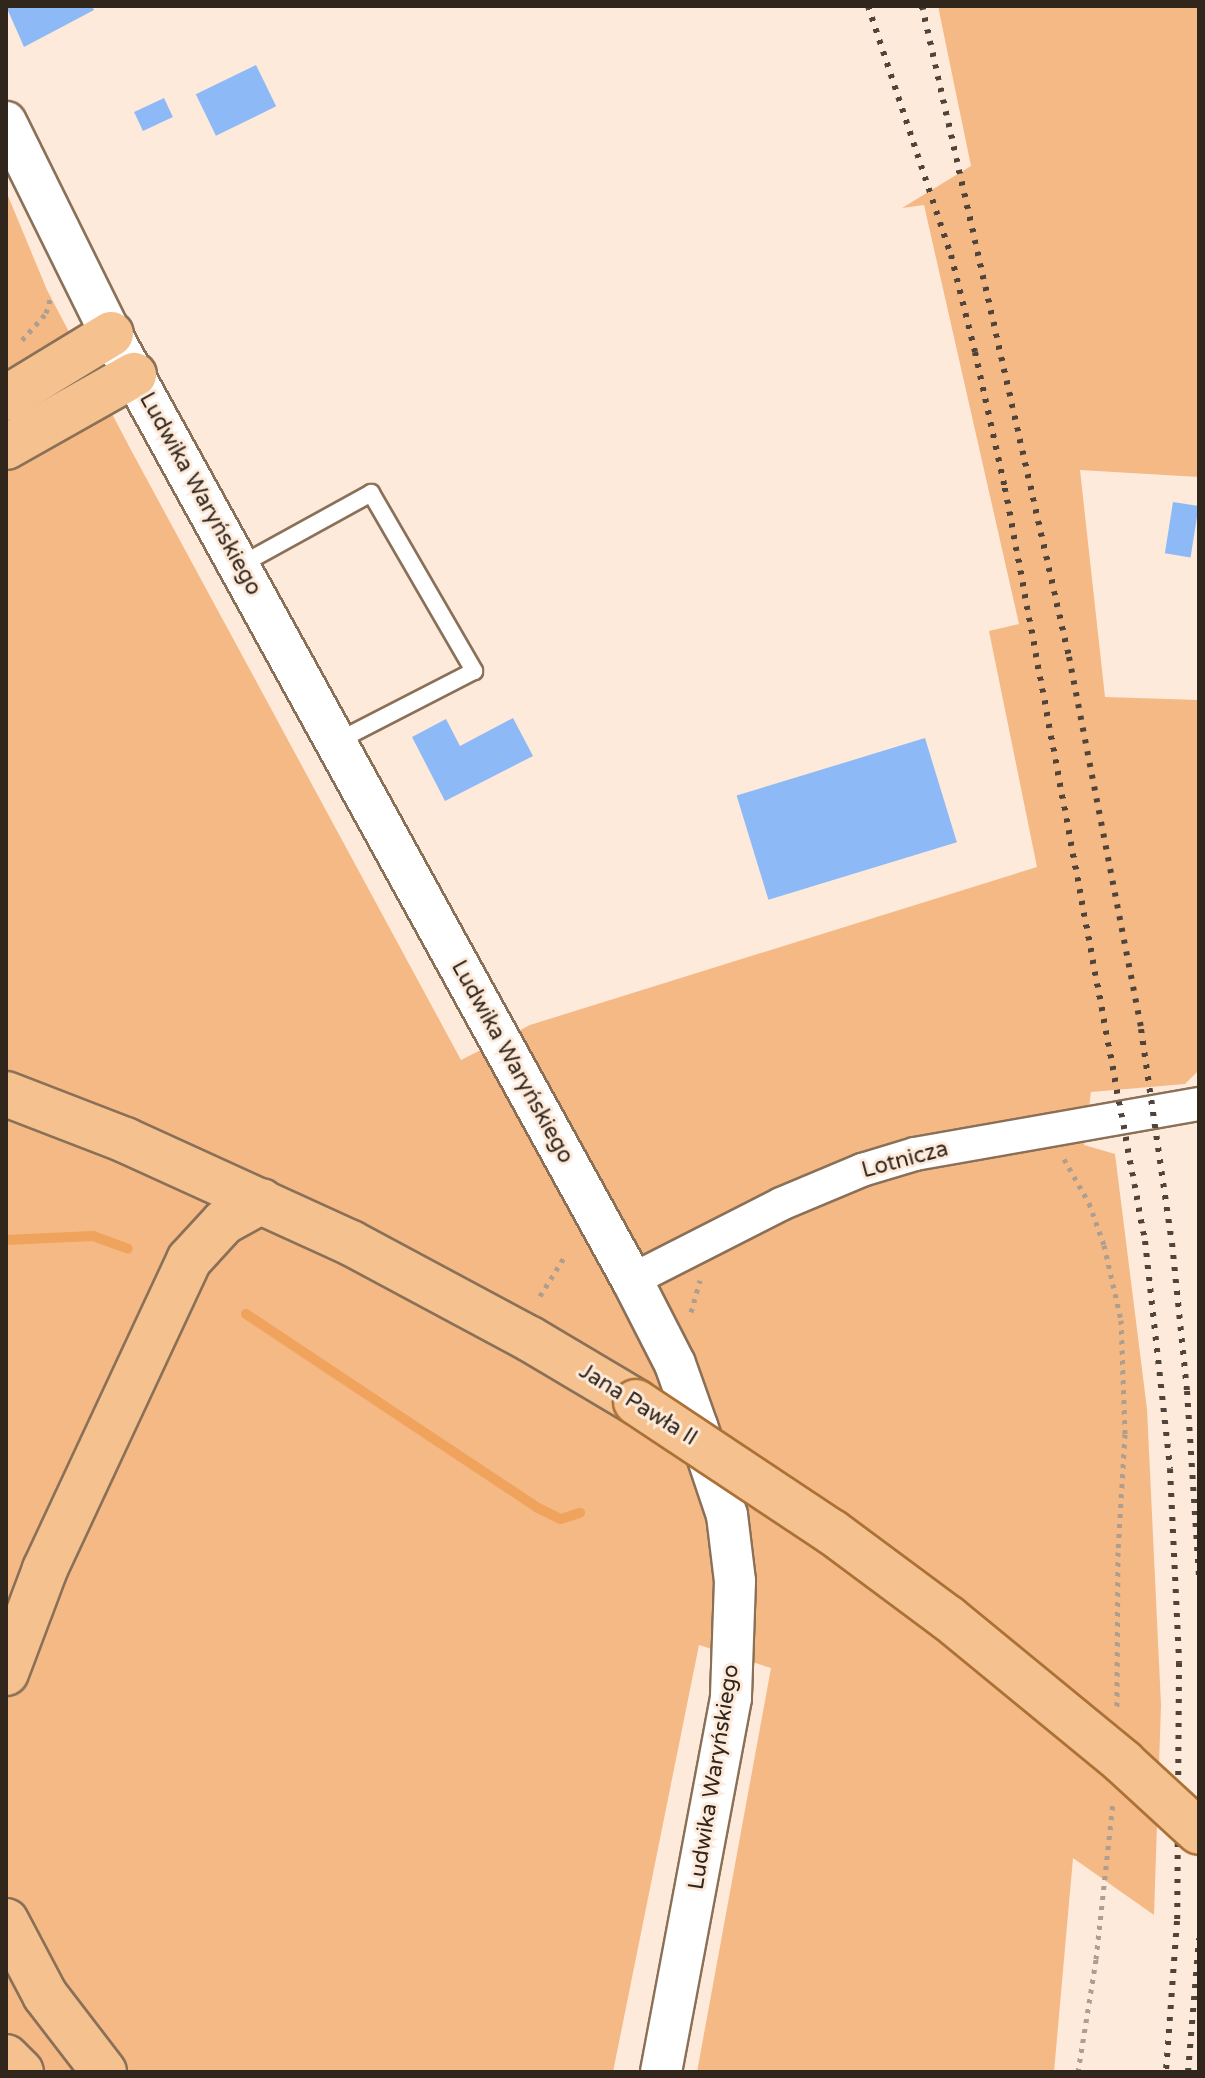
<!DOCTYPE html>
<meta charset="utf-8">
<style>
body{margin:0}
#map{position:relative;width:1205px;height:2078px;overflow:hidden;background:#fdeada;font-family:"Varela Round",sans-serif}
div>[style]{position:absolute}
.green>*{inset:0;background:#f4b985}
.stream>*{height:10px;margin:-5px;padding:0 5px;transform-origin:5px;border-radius:5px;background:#efa35c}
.building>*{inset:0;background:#8eb9f7;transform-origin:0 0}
.path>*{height:5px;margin-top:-2.5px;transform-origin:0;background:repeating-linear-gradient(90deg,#ae9e90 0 4px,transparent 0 10px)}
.roads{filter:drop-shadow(2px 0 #8b7058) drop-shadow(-2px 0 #8b7058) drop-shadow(0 2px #8b7058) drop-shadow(0 -2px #8b7058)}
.service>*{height:16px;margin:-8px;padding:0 8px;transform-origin:8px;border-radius:8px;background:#fff}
.minor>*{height:32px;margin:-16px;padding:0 16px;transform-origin:16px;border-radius:16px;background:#fff}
.tertiary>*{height:40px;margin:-20px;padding:0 20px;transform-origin:20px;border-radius:20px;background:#fff}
.primary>*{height:44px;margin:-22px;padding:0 22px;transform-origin:22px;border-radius:22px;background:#f5c28f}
.rail>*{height:6px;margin-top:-3px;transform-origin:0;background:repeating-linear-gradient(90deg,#504339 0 4px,transparent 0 12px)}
.bridges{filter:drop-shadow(2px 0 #ac7136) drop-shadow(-2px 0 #ac7136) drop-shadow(0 2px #ac7136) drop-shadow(0 -2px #ac7136)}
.primary-bridge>*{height:44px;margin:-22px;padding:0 22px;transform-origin:22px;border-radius:22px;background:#f5c28f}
span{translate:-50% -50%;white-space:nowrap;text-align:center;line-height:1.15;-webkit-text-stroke:6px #fdeada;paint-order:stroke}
.street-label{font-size:22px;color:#31261c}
.frame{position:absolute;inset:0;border:8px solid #31261c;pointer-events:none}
</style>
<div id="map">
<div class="green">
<div style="clip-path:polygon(938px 6px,1199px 6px,1199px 477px,1080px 470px,1105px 697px,1199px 700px,1199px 1070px,1185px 1084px,1091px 1092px,1084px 1145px,1115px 1154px,1147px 1409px,1161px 1705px,1154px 1915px,1073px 1858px,1054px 2072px,697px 2072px,771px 1668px,699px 1645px,613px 2072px,6px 2072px,6px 191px,47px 290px,131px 450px,461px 1060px,530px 1025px,1037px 867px,989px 631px,1019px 624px,924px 205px,902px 208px,971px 166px)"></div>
</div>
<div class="stream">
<div style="left:6px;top:1240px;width:87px;rotate:-2.6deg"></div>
<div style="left:93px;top:1236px;width:37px;rotate:20deg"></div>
<div style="left:246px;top:1314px;width:351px;rotate:33.6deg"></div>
<div style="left:538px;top:1508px;width:25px;rotate:26deg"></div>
<div style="left:561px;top:1519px;width:20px;rotate:-18deg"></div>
</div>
<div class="building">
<div style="clip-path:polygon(6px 6px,92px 6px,94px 10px,24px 47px)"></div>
<div style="left:256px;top:65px;width:46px;height:67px;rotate:64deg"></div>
<div style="left:164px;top:98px;width:21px;height:33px;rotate:65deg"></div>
<div style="left:1173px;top:502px;width:26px;height:52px;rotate:9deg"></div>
<div style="clip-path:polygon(513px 718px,533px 756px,445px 801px,412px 737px,446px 719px,460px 746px)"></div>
<div style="left:925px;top:738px;width:109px;height:197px;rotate:73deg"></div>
</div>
<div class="path">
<div style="left:22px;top:340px;width:36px;rotate:-48deg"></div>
<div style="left:46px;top:313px;width:17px;rotate:-73deg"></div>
<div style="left:1064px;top:1159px;width:51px;rotate:60.4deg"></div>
<div style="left:1089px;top:1203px;width:45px;rotate:70.3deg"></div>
<div style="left:1104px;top:1245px;width:77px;rotate:77.2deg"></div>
<div style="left:1121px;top:1320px;width:114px;rotate:88deg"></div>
<div style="left:1125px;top:1434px;width:118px;rotate:93.4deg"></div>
<div style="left:1118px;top:1552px;width:157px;rotate:90.4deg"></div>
<div style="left:540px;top:1296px;width:47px;rotate:-58deg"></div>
<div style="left:691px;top:1312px;width:33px;rotate:-74deg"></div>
<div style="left:1078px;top:2072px;width:114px;rotate:-80.9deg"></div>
<div style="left:1096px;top:1959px;width:157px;rotate:-83.8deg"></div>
</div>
<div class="roads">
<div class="service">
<div style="left:239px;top:566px;width:151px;rotate:-28.9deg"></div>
<div style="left:371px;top:493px;width:206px;rotate:59.9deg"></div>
<div style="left:474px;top:671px;width:155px;rotate:152.8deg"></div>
</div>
<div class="minor">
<div style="left:632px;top:1280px;width:167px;rotate:-27deg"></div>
<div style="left:781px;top:1204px;width:88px;rotate:-22.8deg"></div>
<div style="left:862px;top:1170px;width:55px;rotate:-16.8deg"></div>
<div style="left:915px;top:1154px;width:288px;rotate:-10deg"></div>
</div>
<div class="tertiary">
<div style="left:6px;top:122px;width:237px;rotate:63.7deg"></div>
<div style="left:111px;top:334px;width:1080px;rotate:61.16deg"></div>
<div style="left:632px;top:1280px;width:94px;rotate:62.9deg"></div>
<div style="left:675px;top:1364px;width:66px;rotate:70.5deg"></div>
<div style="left:697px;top:1426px;width:94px;rotate:71.4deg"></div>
<div style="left:727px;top:1515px;width:66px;rotate:83.1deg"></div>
<div style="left:735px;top:1581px;width:117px;rotate:92deg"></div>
<div style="left:731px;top:1698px;width:380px;rotate:100.6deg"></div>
</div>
<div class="primary">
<div style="left:6px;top:398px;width:123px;rotate:-31.4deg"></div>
<div style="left:6px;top:447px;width:147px;rotate:-29.4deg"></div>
<div style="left:6px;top:1094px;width:128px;rotate:21.1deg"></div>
<div style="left:125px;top:1140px;width:248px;rotate:24.5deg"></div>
<div style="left:351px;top:1243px;width:203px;rotate:28.2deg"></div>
<div style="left:530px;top:1339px;width:123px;rotate:30.7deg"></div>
<div style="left:6px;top:1673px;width:111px;rotate:-69.4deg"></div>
<div style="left:45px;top:1569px;width:341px;rotate:-65deg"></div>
<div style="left:189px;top:1260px;width:52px;rotate:-47.4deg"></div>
<div style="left:224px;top:1222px;width:43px;rotate:-28.9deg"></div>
<div style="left:6px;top:1921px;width:84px;rotate:62.2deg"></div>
<div style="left:45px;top:1995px;width:97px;rotate:52.5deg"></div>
<div style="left:6px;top:2057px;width:21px;rotate:45deg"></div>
</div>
</div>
<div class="rail">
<div style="left:868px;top:6px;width:262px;rotate:71.6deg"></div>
<div style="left:951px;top:255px;width:100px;rotate:76.1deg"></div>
<div style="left:975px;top:352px;width:139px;rotate:77.6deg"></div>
<div style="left:1005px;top:488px;width:766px;rotate:79.47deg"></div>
<div style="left:1145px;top:1241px;width:229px;rotate:83.7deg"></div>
<div style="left:1170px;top:1469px;width:194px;rotate:87.3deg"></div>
<div style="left:1179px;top:1663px;width:258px;rotate:90.4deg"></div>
<div style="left:1177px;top:1921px;width:151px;rotate:94.2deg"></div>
<div style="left:922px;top:6px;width:667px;rotate:77.28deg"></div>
<div style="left:1069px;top:657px;width:379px;rotate:79deg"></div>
<div style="left:1141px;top:1029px;width:216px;rotate:81.8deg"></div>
<div style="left:1172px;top:1243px;width:149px;rotate:84.2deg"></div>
<div style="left:1187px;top:1391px;width:188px;rotate:86.3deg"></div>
<div style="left:1188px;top:2072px;width:134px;rotate:-85.3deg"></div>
</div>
<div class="bridges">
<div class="primary-bridge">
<div style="left:636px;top:1402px;width:235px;rotate:33.6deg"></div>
<div style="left:832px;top:1532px;width:144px;rotate:36.6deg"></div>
<div style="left:948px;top:1618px;width:227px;rotate:39.4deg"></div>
<div style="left:1123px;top:1762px;width:103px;rotate:42.6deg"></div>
</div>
</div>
<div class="street-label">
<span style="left:200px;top:494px;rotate:61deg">Ludwika Waryńskiego</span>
<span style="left:512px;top:1062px;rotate:61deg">Ludwika Waryńskiego</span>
<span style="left:905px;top:1160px;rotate:-15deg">Lotnicza</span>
<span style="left:638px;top:1405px;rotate:32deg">Jana Pawła II</span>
<span style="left:714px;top:1777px;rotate:-81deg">Ludwika Waryńskiego</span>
</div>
<div class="frame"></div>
</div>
